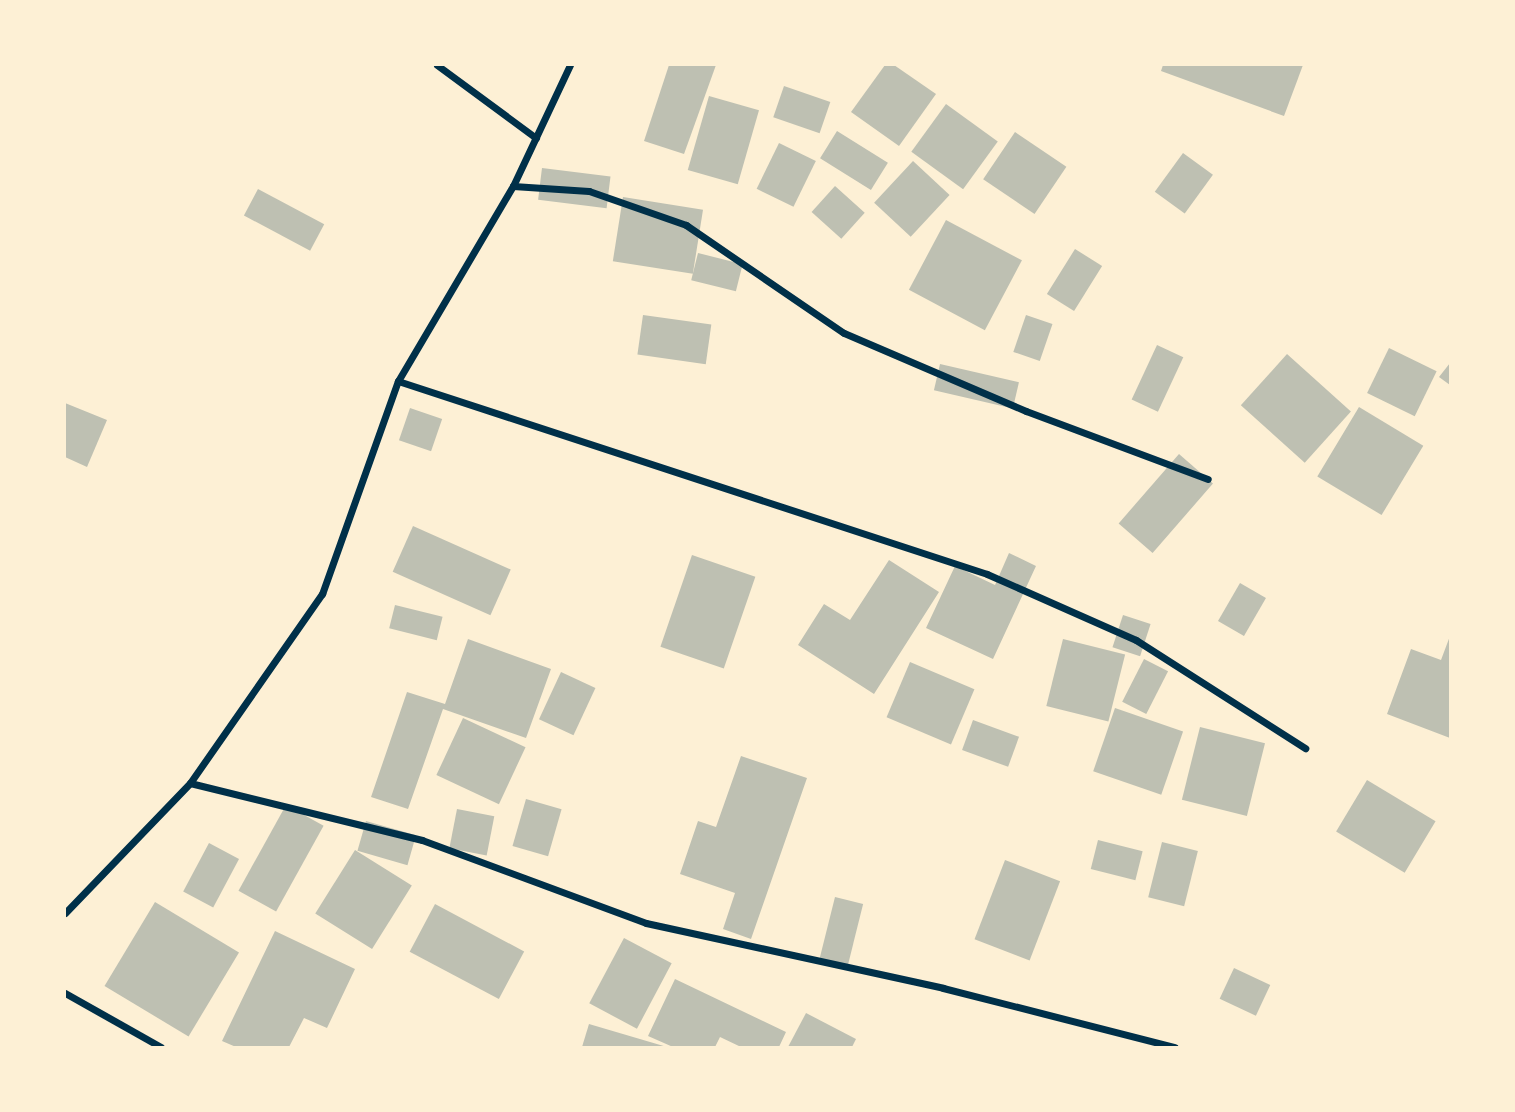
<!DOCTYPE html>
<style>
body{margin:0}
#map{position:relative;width:1515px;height:1112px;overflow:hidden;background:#fdf0d5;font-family:"Exo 2",sans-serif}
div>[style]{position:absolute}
.building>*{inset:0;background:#bec0b2;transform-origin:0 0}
.minor>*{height:7px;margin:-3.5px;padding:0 3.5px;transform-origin:3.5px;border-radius:3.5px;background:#003049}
span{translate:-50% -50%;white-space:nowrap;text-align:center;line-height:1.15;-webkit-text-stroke:7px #fdf0d5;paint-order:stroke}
.frame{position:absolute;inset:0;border:66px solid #fdf0d5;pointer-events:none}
</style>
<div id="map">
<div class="building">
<div style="clip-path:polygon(669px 65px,716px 65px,684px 154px,644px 141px)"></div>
<div style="clip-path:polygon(885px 65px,894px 65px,936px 94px,899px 146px,851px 112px)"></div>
<div style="clip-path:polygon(1163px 65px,1303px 65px,1284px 116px,1161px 71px)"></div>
<div style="left:784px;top:86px;width:49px;height:33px;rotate:19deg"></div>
<div style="left:709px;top:96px;width:52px;height:77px;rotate:16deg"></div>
<div style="left:946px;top:104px;width:64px;height:59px;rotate:36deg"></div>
<div style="left:837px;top:131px;width:60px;height:32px;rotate:32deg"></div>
<div style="left:1015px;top:132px;width:62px;height:57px;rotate:34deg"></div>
<div style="left:779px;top:143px;width:41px;height:51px;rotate:26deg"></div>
<div style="left:1183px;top:153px;width:37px;height:48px;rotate:36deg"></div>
<div style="left:913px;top:161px;width:50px;height:57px;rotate:43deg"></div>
<div style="left:542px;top:168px;width:69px;height:32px;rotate:7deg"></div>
<div style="left:835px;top:186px;width:40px;height:35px;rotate:42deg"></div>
<div style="left:258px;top:189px;width:75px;height:30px;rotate:28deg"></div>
<div style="left:623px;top:197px;width:81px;height:65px;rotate:9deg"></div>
<div style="left:946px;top:220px;width:86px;height:79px;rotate:28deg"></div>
<div style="left:1075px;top:249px;width:32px;height:53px;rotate:32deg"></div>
<div style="left:698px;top:253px;width:46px;height:28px;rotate:14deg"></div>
<div style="left:643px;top:315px;width:69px;height:40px;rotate:8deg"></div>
<div style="left:1026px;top:315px;width:28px;height:39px;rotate:19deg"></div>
<div style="left:1157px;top:345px;width:29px;height:60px;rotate:25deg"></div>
<div style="left:1389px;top:348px;width:53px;height:50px;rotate:26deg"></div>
<div style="left:1287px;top:354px;width:86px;height:69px;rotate:42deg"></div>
<div style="clip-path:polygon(1450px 363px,1450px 385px,1439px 377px)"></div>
<div style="left:940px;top:364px;width:81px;height:27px;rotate:13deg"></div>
<div style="clip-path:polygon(65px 403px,107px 420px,87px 467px,65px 457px)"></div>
<div style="left:1359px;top:407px;width:75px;height:81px;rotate:31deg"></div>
<div style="left:410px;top:408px;width:34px;height:34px;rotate:19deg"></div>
<div style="left:1179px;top:454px;width:45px;height:92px;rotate:41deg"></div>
<div style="left:413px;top:526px;width:107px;height:50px;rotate:24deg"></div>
<div style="clip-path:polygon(1009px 553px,1036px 566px,993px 659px,926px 628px,955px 566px,995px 585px)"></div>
<div style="left:692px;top:555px;width:67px;height:97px;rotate:19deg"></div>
<div style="clip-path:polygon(889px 560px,939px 592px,874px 694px,798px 645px,824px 604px,850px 620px)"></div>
<div style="left:1240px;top:583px;width:30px;height:44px;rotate:30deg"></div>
<div style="left:395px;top:605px;width:49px;height:24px;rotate:14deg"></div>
<div style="left:1123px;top:615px;width:29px;height:34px;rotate:18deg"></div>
<div style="clip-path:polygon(1450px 636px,1450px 738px,1387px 714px,1411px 649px,1441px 660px)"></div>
<div style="clip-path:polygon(468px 639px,551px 669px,526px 738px,443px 709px,408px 809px,371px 797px,407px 692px,445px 704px)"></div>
<div style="left:1063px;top:639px;width:64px;height:69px;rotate:14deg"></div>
<div style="left:1144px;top:659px;width:27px;height:48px;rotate:27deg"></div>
<div style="left:910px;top:662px;width:70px;height:60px;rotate:23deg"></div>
<div style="left:561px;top:672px;width:38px;height:52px;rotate:25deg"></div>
<div style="left:1115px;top:708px;width:72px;height:67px;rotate:19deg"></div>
<div style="left:463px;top:718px;width:69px;height:63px;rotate:25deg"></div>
<div style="left:973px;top:720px;width:49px;height:32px;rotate:20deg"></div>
<div style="left:1200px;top:727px;width:67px;height:75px;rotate:14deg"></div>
<div style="clip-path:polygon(741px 756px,807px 778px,751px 939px,723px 929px,735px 893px,680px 874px,698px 821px,716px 827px)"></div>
<div style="left:1367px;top:780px;width:80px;height:60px;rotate:31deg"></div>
<div style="left:526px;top:799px;width:37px;height:49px;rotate:16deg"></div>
<div style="left:286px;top:805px;width:43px;height:98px;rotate:29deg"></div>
<div style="left:457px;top:809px;width:38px;height:40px;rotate:11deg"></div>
<div style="left:366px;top:821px;width:52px;height:31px;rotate:16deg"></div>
<div style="left:1098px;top:840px;width:46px;height:30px;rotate:14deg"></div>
<div style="left:1162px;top:842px;width:37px;height:57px;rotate:14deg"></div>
<div style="left:209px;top:843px;width:34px;height:55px;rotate:28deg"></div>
<div style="left:355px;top:850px;width:67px;height:75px;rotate:32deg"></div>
<div style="left:1005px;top:860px;width:59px;height:85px;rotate:21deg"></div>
<div style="left:835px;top:897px;width:29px;height:67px;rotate:14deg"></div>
<div style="left:155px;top:902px;width:98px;height:98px;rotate:31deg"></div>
<div style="left:435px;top:904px;width:101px;height:54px;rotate:28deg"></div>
<div style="clip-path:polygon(275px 931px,355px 969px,327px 1028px,304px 1018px,289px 1047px,236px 1047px,222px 1041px)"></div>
<div style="left:624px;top:938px;width:54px;height:74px;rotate:28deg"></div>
<div style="left:1234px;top:968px;width:40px;height:34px;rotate:25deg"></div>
<div style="clip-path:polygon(675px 979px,786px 1032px,779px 1047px,741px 1047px,720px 1037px,715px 1047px,673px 1047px,648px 1036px)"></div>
<div style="clip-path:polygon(806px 1013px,856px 1039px,852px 1047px,788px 1047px)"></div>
<div style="clip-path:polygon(589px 1024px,667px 1047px,582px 1047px)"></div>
</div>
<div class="minor">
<div style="left:437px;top:65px;width:123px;rotate:36.4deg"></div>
<div style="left:513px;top:186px;width:76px;rotate:3.8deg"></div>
<div style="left:589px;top:191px;width:103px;rotate:19.3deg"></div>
<div style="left:686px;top:225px;width:191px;rotate:34.4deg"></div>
<div style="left:844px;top:333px;width:198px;rotate:23.2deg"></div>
<div style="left:1026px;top:411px;width:194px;rotate:20.5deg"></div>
<div style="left:398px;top:381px;width:620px;rotate:18.14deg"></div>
<div style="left:987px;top:574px;width:163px;rotate:23.9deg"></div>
<div style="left:1136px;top:640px;width:201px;rotate:32.6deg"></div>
<div style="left:190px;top:783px;width:239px;rotate:13.8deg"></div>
<div style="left:422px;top:840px;width:239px;rotate:20.3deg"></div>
<div style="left:646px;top:923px;width:304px;rotate:12.3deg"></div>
<div style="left:943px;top:988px;width:239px;rotate:14.3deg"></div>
<div style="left:65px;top:913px;width:180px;rotate:-46.1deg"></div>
<div style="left:190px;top:783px;width:231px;rotate:-55.1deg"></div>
<div style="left:322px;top:594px;width:226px;rotate:-70.4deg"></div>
<div style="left:398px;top:381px;width:226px;rotate:-59.5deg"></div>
<div style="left:513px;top:186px;width:134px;rotate:-64.8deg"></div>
<div style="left:65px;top:993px;width:110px;rotate:29.4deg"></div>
</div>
<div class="frame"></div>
</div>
